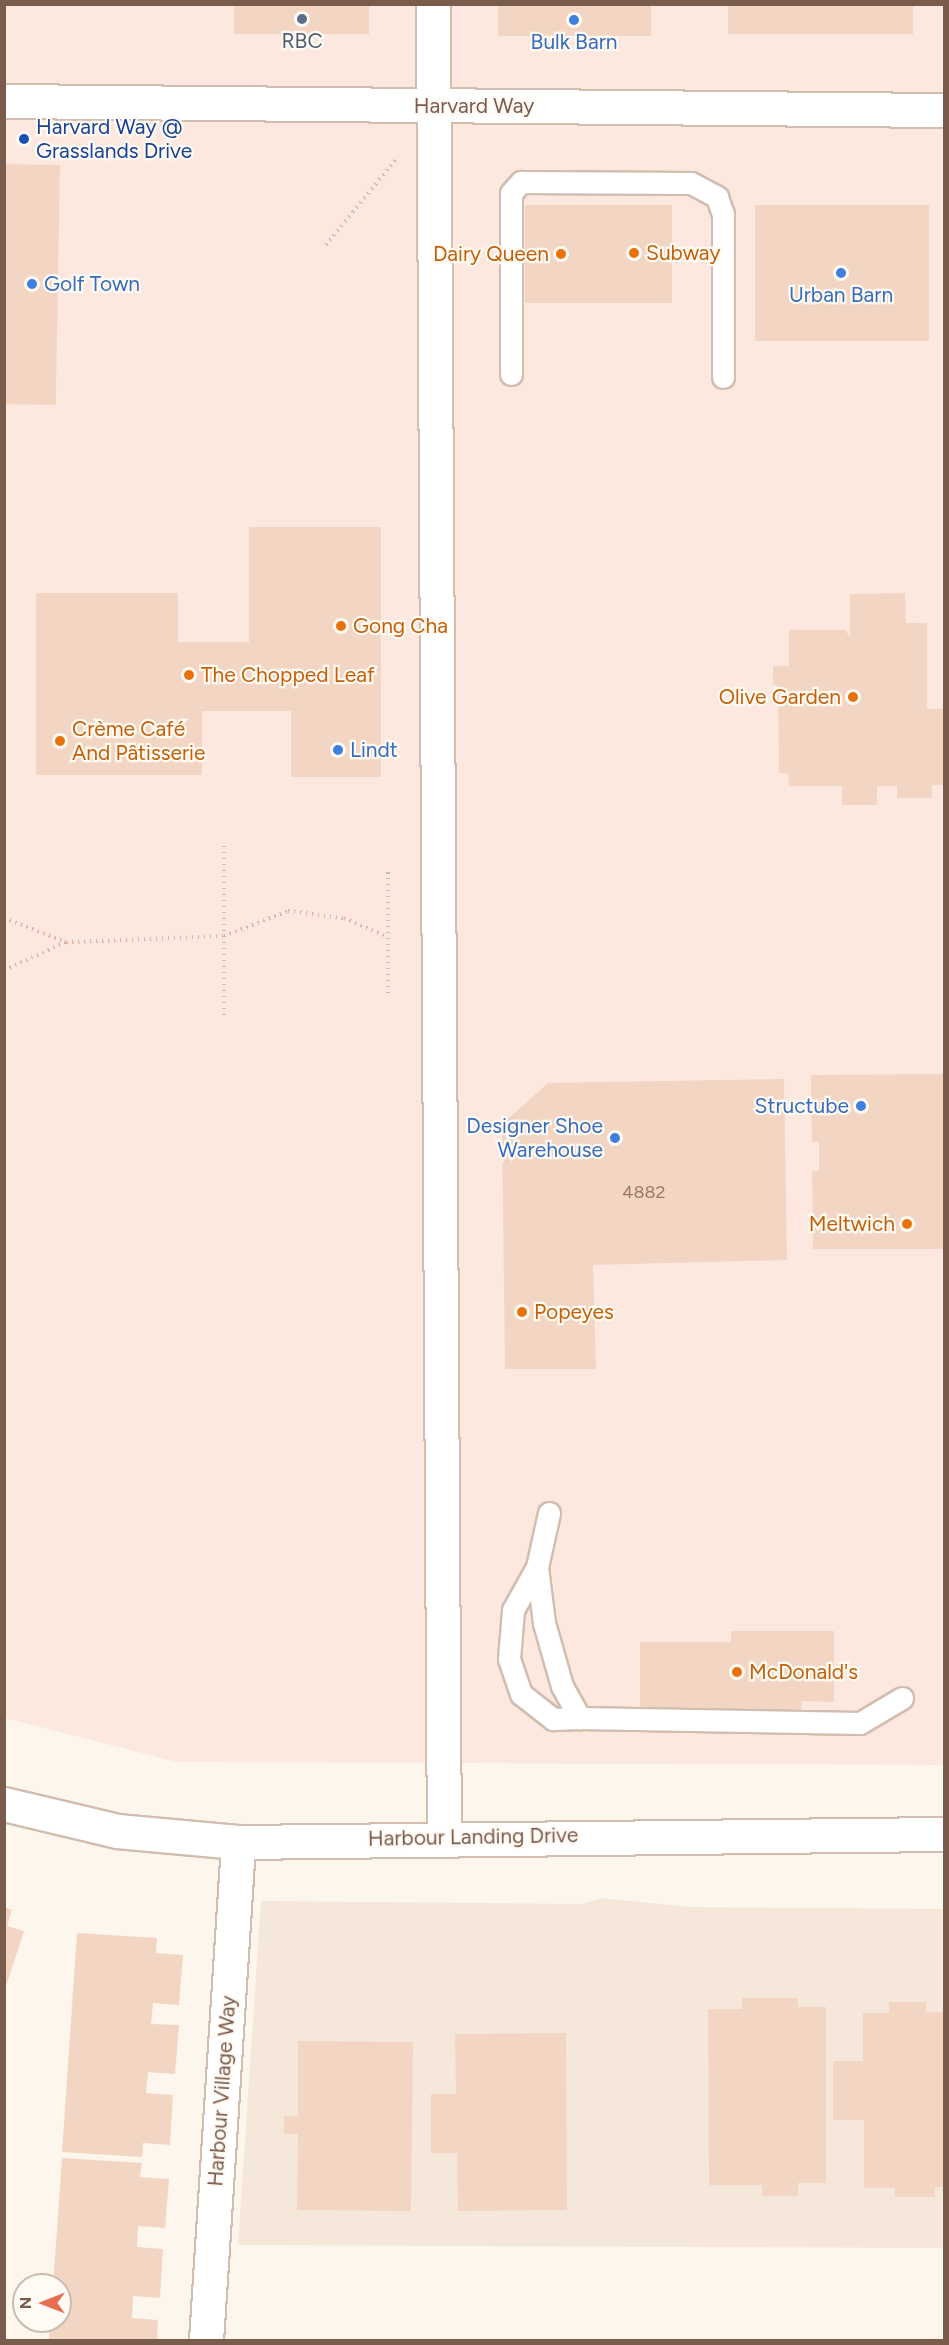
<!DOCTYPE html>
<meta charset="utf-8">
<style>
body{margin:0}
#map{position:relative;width:949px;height:2345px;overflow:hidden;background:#fdf6ec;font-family:Figtree,sans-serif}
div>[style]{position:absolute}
.residential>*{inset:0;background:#f5e8da}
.commercial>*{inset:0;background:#fde8e0}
.building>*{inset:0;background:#f3d5c3;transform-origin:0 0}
.path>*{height:4px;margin-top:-2px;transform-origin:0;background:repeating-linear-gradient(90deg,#d9b8a5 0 1.5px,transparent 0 6px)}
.roads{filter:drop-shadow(2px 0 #d1beb0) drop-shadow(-2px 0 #d1beb0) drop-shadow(0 2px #d1beb0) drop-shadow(0 -2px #d1beb0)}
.service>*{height:21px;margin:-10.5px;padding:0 10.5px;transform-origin:10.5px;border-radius:10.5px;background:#fff}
.minor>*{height:33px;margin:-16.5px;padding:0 16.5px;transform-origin:16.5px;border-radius:16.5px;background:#fff}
.tertiary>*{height:33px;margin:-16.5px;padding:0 16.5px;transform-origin:16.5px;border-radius:16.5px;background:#fff}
.dots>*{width:16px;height:16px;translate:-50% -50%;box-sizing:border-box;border:3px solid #fffaf3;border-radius:50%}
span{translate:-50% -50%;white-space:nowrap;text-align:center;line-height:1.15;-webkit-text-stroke:4.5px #fffaf3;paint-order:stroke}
.number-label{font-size:18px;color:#987a6a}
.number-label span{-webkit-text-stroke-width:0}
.service-label{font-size:21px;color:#4e5e75}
.shop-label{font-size:21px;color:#366cbe}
.left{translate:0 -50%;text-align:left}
.right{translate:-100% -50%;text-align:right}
.street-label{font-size:21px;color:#7a5c4d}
.transit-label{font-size:21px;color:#164399}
.food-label{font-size:21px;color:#c56008}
.frame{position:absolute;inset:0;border:6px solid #7a5c4d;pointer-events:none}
.north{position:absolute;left:12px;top:2273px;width:60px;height:60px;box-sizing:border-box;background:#fffaf3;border:2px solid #cabbb1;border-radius:50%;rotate:270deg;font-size:16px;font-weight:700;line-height:24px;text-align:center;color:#7a5c4d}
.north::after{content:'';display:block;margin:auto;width:21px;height:27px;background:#e76f51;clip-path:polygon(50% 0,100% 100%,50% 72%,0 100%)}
</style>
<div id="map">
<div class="residential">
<div style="clip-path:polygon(601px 1898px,691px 1907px,944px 1909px,944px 2248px,238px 2245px,261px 1901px,582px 1904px)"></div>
</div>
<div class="commercial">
<div style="clip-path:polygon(5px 5px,944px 5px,944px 1765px,177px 1762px,5px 1718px)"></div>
</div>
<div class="building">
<div style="left:234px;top:4px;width:135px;height:30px"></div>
<div style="left:498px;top:4px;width:153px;height:32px"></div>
<div style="left:728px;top:4px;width:185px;height:30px"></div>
<div style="left:4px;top:164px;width:56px;height:240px;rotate:1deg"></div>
<div style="left:525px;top:205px;width:147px;height:98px"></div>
<div style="left:755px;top:205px;width:174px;height:136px"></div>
<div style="clip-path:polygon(249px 527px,381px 527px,381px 777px,291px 777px,291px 711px,202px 711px,202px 775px,36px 775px,36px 593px,178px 593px,178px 642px,249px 642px)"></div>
<div style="clip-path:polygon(905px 593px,906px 623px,927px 623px,927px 709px,943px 709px,944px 785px,932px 785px,932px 798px,897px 798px,897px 786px,877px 786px,877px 805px,842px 805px,842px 786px,789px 786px,788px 773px,779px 773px,778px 685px,773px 685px,773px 666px,789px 666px,789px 630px,845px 630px,850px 637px,850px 594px)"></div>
<div style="clip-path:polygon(944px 1074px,944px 1249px,813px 1249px,812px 1171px,819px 1171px,819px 1142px,812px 1142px,811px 1075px)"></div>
<div style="clip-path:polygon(784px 1079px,787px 1260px,593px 1265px,596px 1369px,505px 1369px,502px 1124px,548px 1083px)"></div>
<div style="clip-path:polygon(731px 1631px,834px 1631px,834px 1702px,802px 1701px,801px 1715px,640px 1715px,640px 1642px,731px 1642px)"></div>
<div style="clip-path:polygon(4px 1907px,12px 1910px,7px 1926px,24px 1931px,5px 1989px)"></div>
<div style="clip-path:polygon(77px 1933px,157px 1938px,156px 1953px,183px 1955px,179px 2005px,153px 2003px,151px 2024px,179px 2025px,175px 2074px,148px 2072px,146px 2093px,173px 2095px,170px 2145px,143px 2143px,142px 2157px,62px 2152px)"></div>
<div style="clip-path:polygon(742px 1998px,798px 1998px,798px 2007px,826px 2007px,826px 2183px,798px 2183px,798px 2196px,762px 2196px,762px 2185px,709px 2185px,708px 2009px,742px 2009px)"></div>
<div style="clip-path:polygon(889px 2002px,926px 2002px,926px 2012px,944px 2012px,944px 2187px,935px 2187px,935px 2197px,895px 2197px,895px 2188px,864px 2188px,864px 2120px,833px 2120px,833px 2061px,863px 2061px,863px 2013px,889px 2013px)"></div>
<div style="clip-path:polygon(566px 2033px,567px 2210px,458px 2211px,457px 2153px,431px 2153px,431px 2094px,456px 2094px,455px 2034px)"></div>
<div style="clip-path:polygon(298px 2041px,413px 2042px,411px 2211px,297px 2210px,298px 2134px,284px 2134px,284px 2116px,298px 2116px)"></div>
<div style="clip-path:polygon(62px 2158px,142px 2163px,140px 2177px,169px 2179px,165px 2228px,138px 2226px,137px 2247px,163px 2249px,160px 2298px,133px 2296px,132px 2318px,158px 2320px,157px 2340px,49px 2340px,50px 2321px,60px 2321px,60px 2285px,53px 2285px)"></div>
</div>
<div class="path">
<div style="left:326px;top:245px;width:112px;rotate:-50.8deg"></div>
<div style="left:224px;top:846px;width:173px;rotate:90deg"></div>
<div style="left:388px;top:872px;width:125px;rotate:90deg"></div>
<div style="left:4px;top:918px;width:66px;rotate:21.2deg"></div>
<div style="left:4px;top:970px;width:68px;rotate:-24.3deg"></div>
<div style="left:66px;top:942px;width:158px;rotate:-2.2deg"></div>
<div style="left:224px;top:936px;width:69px;rotate:-21.3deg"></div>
<div style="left:288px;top:911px;width:56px;rotate:7.1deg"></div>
<div style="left:344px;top:918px;width:48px;rotate:23.4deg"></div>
</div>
<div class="roads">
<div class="service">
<div style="left:511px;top:374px;width:181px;rotate:-90deg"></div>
<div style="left:511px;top:193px;width:15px;rotate:-48deg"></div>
<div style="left:521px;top:182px;width:170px;rotate:0.3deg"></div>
<div style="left:691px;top:183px;width:30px;rotate:28deg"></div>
<div style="left:717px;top:197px;width:18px;rotate:71deg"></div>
<div style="left:723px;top:214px;width:163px;rotate:90deg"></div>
<div style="left:549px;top:1513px;width:55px;rotate:102.5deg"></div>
<div style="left:537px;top:1567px;width:56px;rotate:82.9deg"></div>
<div style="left:544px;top:1623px;width:66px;rotate:74.1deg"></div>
<div style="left:562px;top:1686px;width:37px;rotate:61deg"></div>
<div style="left:580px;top:1718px;width:280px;rotate:1deg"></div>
<div style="left:860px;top:1723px;width:49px;rotate:-30.8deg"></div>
<div style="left:537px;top:1567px;width:49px;rotate:119.2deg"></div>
<div style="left:513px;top:1610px;width:49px;rotate:94.7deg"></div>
<div style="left:509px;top:1659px;width:37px;rotate:71deg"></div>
<div style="left:521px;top:1694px;width:41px;rotate:38deg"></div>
<div style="left:553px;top:1719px;width:27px;rotate:-2deg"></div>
</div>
<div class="minor">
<div style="left:433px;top:4px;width:1833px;rotate:89.66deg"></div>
<div style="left:4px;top:101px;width:940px;rotate:0.55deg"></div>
<div style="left:206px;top:2340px;width:499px;rotate:-86.3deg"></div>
</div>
<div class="tertiary">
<div style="left:4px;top:1804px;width:116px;rotate:13.4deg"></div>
<div style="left:117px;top:1831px;width:121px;rotate:5.2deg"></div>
<div style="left:238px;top:1842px;width:706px;rotate:-0.65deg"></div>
</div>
</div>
<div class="dots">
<div style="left:302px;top:19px;background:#5c6f8a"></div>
<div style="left:574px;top:20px;background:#3f7fe0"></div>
<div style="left:24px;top:139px;background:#1a4fb4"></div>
<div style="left:634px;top:253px;background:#e8710a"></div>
<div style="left:561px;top:254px;background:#e8710a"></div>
<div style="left:841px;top:273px;background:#3f7fe0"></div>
<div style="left:32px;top:284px;background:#3f7fe0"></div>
<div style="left:341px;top:626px;background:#e8710a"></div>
<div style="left:189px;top:675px;background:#e8710a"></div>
<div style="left:853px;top:697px;background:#e8710a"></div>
<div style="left:60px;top:741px;background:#e8710a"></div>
<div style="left:338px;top:750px;background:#3f7fe0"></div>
<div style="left:861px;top:1106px;background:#3f7fe0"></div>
<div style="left:615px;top:1138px;background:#3f7fe0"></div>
<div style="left:907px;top:1224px;background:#e8710a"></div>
<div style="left:522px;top:1312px;background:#e8710a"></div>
<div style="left:737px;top:1672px;background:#e8710a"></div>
</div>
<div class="number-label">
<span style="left:644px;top:1192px">4882</span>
</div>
<div class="service-label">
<span style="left:302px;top:41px">RBC</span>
</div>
<div class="shop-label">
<span style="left:574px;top:42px">Bulk Barn</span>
<span class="left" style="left:44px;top:284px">Golf Town</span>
<span style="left:841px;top:295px">Urban Barn</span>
<span class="left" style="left:350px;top:750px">Lindt</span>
<span class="right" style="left:849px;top:1106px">Structube</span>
<span class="right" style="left:603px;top:1138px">Designer Shoe<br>Warehouse</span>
</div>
<div class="street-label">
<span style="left:474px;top:106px">Harvard Way</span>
<span style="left:473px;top:1837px;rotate:-1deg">Harbour Landing Drive</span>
<span style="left:222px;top:2091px;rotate:-86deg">Harbour Village Way</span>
</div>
<div class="transit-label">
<span class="left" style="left:36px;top:139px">Harvard Way @<br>Grasslands Drive</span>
</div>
<div class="food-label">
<span class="left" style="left:646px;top:253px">Subway</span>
<span class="right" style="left:549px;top:254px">Dairy Queen</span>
<span class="left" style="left:353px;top:626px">Gong Cha</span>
<span class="left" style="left:201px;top:675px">The Chopped Leaf</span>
<span class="right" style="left:841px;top:697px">Olive Garden</span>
<span class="left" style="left:72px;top:741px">Crème Café<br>And Pâtisserie</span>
<span class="right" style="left:895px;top:1224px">Meltwich</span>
<span class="left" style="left:534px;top:1312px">Popeyes</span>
<span class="left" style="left:749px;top:1672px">McDonald's</span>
</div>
<div class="frame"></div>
<div class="north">N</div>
</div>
